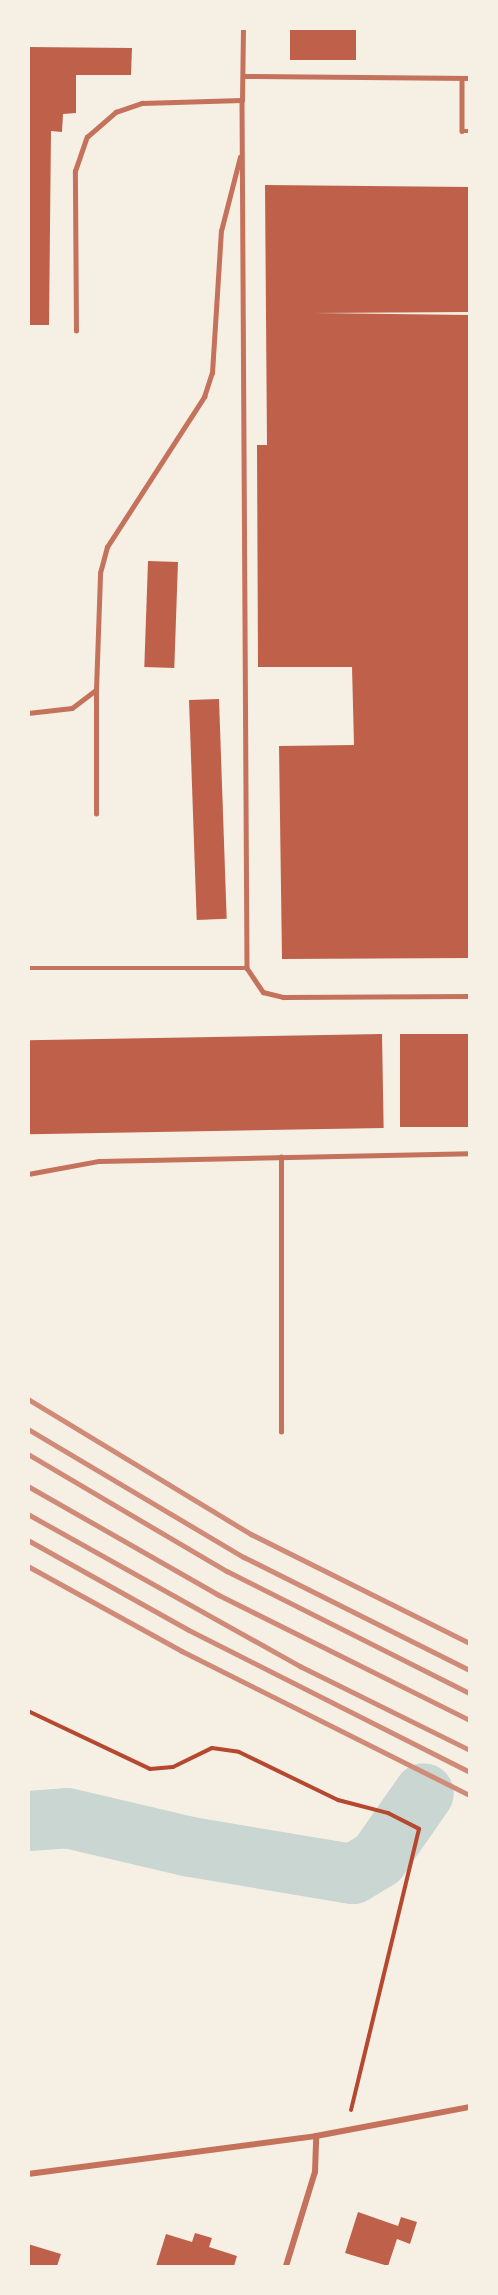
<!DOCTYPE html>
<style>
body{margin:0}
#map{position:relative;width:498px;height:2295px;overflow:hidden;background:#f6efe4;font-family:"Open Sans",sans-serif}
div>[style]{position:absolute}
.river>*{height:60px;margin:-30px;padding:0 30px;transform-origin:30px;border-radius:30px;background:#c9d6d2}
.building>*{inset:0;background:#bf614a;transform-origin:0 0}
.path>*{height:4px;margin:-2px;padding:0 2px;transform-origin:2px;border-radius:2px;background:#b5482f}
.service>*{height:4.5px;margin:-2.25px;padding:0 2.25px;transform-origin:2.25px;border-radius:2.25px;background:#c5725c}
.minor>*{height:6px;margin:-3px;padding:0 3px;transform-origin:3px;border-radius:3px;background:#c5725c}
.rail>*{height:4.5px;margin:-2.25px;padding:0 2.25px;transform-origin:2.25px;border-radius:2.25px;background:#cf8b77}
span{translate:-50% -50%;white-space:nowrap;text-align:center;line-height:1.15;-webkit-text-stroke:5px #f6efe4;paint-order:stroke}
.frame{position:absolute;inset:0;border:30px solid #f6efe4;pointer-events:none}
</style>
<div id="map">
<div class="river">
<div style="left:28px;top:1821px;width:39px;rotate:-4deg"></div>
<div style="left:67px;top:1818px;width:127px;rotate:13.2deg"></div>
<div style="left:191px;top:1847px;width:164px;rotate:9.5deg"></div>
<div style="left:353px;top:1874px;width:29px;rotate:-31deg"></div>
<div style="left:378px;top:1859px;width:80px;rotate:-55.1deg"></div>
</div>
<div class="building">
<div style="left:290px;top:28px;width:66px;height:32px"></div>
<div style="clip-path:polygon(28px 47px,132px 48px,131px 75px,76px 75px,76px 113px,63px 114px,62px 132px,51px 131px,49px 325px,28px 325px)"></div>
<div style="clip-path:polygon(265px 185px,470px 187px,470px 312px,314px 313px,470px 315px,470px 958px,282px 959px,279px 746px,354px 745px,352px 667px,258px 667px,257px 445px,267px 445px)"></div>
<div style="left:148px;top:561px;width:30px;height:106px;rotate:2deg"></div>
<div style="left:219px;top:699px;width:220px;height:30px;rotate:88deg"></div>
<div style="left:382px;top:1034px;width:94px;height:354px;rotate:89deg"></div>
<div style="left:400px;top:1034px;width:70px;height:93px"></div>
<div style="clip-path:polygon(358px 2212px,398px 2226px,401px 2217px,417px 2222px,410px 2244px,397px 2239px,388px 2266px,345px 2253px)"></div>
<div style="clip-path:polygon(195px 2233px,212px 2238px,209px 2247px,237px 2256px,234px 2266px,156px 2266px,166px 2234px,192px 2242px)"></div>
<div style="clip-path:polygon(28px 2244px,61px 2254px,57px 2266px,28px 2266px)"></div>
</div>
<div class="path">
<div style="left:28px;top:1711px;width:135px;rotate:25.4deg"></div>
<div style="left:150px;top:1769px;width:23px;rotate:-5deg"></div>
<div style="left:173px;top:1767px;width:43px;rotate:-26deg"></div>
<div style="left:212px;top:1748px;width:27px;rotate:8deg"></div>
<div style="left:239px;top:1752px;width:110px;rotate:25.9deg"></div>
<div style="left:338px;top:1800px;width:52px;rotate:14.6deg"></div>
<div style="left:388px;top:1813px;width:35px;rotate:27deg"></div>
<div style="left:419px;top:1829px;width:289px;rotate:103.6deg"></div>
</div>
<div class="service">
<div style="left:243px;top:76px;width:227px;rotate:0.5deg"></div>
<div style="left:462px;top:78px;width:53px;rotate:90deg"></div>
<div style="left:462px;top:131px;width:8px"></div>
<div style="left:242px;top:100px;width:868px;rotate:89.67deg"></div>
<div style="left:247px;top:968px;width:29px;rotate:56deg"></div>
<div style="left:263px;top:992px;width:21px;rotate:14deg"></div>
<div style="left:283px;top:997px;width:187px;rotate:-0.3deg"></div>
<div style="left:76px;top:331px;width:160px;rotate:-90.4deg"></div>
<div style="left:75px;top:171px;width:36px;rotate:-71deg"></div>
<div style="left:87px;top:137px;width:38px;rotate:-41deg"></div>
<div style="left:116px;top:112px;width:28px;rotate:-19deg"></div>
<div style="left:142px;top:103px;width:100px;rotate:-1.7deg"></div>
<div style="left:242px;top:100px;width:72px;rotate:-89.2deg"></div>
<div style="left:28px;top:713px;width:44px;rotate:-6.5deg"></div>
<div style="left:72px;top:708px;width:30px;rotate:-37deg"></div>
<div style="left:96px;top:690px;width:117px;rotate:-88deg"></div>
<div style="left:100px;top:573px;width:27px;rotate:-75deg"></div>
<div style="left:107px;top:547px;width:179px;rotate:-57.1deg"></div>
<div style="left:204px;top:397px;width:25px;rotate:-72deg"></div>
<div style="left:212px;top:373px;width:142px;rotate:-86.4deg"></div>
<div style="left:221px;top:231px;width:76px;rotate:-75.6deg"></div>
<div style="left:96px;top:814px;width:124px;rotate:-90deg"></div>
<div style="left:28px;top:968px;width:219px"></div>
<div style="left:28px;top:1174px;width:72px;rotate:-10.4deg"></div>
<div style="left:99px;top:1161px;width:371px;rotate:-1.2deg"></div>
<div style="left:281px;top:1432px;width:275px;rotate:-90deg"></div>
</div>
<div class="minor">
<div style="left:28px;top:2174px;width:290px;rotate:-7.5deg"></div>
<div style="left:316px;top:2136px;width:157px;rotate:-10.7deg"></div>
<div style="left:286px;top:2266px;width:98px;rotate:-72.9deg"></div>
<div style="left:315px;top:2172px;width:36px;rotate:-88deg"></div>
</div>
<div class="rail">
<div style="left:28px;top:1399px;width:261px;rotate:31.2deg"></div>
<div style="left:251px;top:1534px;width:245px;rotate:26.5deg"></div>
<div style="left:28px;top:1429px;width:251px;rotate:30.7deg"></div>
<div style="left:244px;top:1557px;width:253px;rotate:26.6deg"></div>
<div style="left:28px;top:1454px;width:231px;rotate:30.5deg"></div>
<div style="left:227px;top:1571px;width:272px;rotate:26.7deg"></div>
<div style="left:28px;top:1486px;width:220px;rotate:29.7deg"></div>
<div style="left:219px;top:1595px;width:280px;rotate:26.5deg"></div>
<div style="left:28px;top:1514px;width:312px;rotate:29.2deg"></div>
<div style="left:300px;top:1666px;width:190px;rotate:26.3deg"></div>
<div style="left:28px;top:1540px;width:184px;rotate:29.2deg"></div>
<div style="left:189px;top:1630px;width:315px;rotate:26.8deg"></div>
<div style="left:28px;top:1566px;width:176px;rotate:28.9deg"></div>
<div style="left:182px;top:1651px;width:322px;rotate:26.6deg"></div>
</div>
<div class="frame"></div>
</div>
